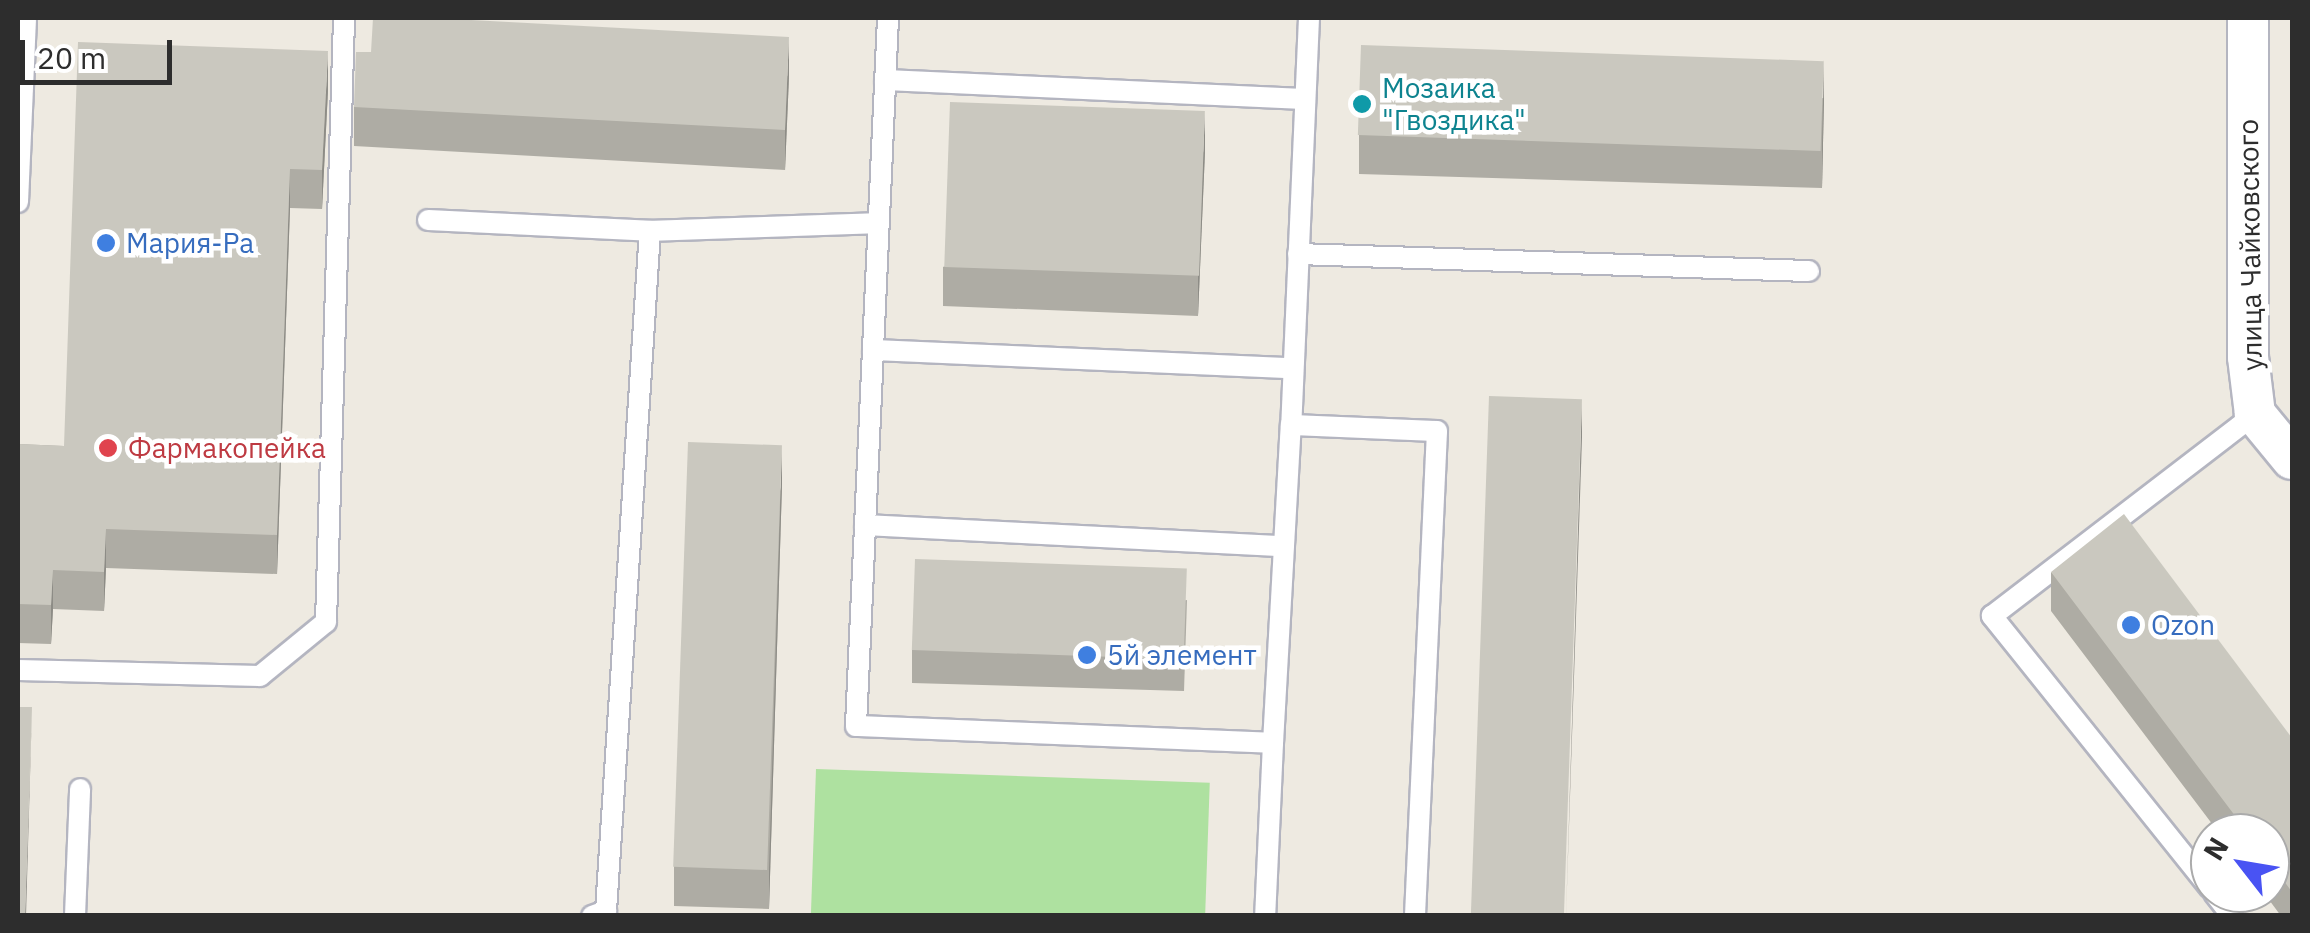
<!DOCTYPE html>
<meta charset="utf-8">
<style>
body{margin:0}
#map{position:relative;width:2310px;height:933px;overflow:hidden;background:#eeeae1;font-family:"IBM Plex Sans",sans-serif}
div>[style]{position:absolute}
.green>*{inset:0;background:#aee1a0;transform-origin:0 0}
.roads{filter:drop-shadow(2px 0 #b4b5c0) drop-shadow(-2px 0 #b4b5c0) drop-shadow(0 2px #b4b5c0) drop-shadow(0 -2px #b4b5c0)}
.service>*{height:20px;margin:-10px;padding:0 10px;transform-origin:10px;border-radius:10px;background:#fff}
.minor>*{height:40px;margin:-20px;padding:0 20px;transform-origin:20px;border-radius:20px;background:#fff}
.wall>*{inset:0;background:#aeaca4}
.shaded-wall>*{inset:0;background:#8d8c86}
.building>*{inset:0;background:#cac8bf;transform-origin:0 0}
.dots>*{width:28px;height:28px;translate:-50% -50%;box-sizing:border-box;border:5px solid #fff;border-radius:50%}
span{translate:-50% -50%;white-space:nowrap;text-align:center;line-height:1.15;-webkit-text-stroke:9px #fff;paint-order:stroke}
.culture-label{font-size:28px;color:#0d838f}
.left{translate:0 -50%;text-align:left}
.shop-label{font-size:28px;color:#366cbe}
.street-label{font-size:28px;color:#2d2d2d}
.health-label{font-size:28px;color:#be3a42}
.frame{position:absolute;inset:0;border:20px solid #2d2d2d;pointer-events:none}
.north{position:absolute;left:2190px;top:813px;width:100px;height:100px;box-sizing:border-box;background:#fff;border:2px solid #ababab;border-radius:50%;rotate:301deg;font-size:28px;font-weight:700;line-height:40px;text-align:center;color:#2d2d2d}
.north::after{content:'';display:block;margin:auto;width:35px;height:45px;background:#4953f3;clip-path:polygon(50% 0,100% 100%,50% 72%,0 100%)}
.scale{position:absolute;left:20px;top:40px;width:152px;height:45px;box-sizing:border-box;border:5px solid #2d2d2d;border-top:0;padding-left:12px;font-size:30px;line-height:35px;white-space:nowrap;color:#2d2d2d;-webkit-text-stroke:8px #fff;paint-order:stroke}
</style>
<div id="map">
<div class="green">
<div style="left:816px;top:769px;width:394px;height:146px;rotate:2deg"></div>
</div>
<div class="roads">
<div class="service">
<div style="left:888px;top:18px;width:709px;rotate:92.59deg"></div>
<div style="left:856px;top:726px;width:417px;rotate:2.3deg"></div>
<div style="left:1273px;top:743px;width:173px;rotate:92.6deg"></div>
<div style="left:1309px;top:18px;width:407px;rotate:92.5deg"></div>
<div style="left:1291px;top:425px;width:146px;rotate:2.4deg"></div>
<div style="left:1437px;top:431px;width:485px;rotate:92.6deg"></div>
<div style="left:885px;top:80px;width:420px;rotate:2.6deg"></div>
<div style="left:18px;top:202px;width:184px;rotate:-87.5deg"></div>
<div style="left:428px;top:220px;width:222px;rotate:2.8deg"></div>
<div style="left:1298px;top:254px;width:511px;rotate:1.91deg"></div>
<div style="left:873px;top:350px;width:420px;rotate:2.5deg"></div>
<div style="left:865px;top:525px;width:418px;rotate:2.9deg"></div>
<div style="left:18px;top:670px;width:242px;rotate:1.4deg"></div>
<div style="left:260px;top:676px;width:85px;rotate:-39.3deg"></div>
<div style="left:326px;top:622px;width:604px;rotate:-88.29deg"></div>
<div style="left:1273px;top:743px;width:319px;rotate:-86.8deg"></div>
<div style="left:2210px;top:888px;width:349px;rotate:-128.7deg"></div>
<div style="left:1992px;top:616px;width:332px;rotate:-37.5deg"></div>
<div style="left:2214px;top:893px;width:29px;rotate:52deg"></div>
<div style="left:75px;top:916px;width:127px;rotate:-87.7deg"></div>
<div style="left:592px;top:916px;width:15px;rotate:-20deg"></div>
<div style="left:606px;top:911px;width:681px;rotate:-86.3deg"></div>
<div style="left:650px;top:231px;width:229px;rotate:-2deg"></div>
</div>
<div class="minor">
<div style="left:2248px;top:18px;width:339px;rotate:90deg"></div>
<div style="left:2248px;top:357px;width:57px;rotate:83deg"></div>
<div style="left:2255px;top:414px;width:58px;rotate:50.6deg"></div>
</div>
</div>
<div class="wall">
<div style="clip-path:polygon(789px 76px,785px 170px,354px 146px,354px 107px)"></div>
<div style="clip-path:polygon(328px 90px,322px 209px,290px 208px,277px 574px,106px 568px,104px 611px,53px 609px,51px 644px,18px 643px,18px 444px,64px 446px)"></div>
<div style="clip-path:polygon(1824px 98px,1822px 188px,1359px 174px,1359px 135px)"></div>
<div style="clip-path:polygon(1205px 151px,1198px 316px,943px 306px,943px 267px)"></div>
<div style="clip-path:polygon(782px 484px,769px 909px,674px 906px,674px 867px)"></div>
<div style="clip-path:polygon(2051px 572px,2292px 738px,2292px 916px,2281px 916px,2264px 893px,2270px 893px,2270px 833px,2219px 833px,2051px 611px)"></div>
<div style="clip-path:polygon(1187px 600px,1184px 691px,912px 683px,912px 650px)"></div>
</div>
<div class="shaded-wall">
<div style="clip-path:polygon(789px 37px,789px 76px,785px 170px,785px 130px)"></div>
<div style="clip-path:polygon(328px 51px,328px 90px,322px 209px,322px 170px)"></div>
<div style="clip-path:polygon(1824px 59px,1824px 98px,1822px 188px,1822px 149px)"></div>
<div style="clip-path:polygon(1205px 112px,1205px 151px,1198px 316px,1198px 277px)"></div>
<div style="clip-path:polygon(290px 169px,290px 208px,277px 574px,277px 535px)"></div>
<div style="clip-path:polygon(1582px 399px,1582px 438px,1566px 916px)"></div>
<div style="clip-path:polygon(782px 445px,782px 484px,769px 909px,769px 870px)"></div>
<div style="clip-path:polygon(106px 529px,106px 568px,104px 611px,104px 572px)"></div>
<div style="clip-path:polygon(53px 570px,53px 609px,51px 644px,51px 605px)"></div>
<div style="clip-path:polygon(32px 707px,26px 916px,25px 916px)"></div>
</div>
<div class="building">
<div style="clip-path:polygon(373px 18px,434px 18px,789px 37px,785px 130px,354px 107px,356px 52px,371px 52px)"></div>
<div style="clip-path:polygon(78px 42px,328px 51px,322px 170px,290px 169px,277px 535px,106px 529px,104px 572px,53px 570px,51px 605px,18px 604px,18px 444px,64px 446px)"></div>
<div style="left:1361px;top:45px;width:463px;height:90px;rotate:2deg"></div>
<div style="left:950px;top:102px;width:255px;height:165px;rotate:2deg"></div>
<div style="left:1489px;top:396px;width:93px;height:520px;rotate:2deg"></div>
<div style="left:688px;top:442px;width:94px;height:425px;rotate:2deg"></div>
<div style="clip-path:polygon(2124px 514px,2292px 738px,2292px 892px,2270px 862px,2270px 833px,2248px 833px,2051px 572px)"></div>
<div style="left:915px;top:559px;width:272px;height:91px;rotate:2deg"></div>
<div style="clip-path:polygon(18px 707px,32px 707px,25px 916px,18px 916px)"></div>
</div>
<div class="dots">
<div style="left:1362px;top:104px;background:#0f9aa8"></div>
<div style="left:106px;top:243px;background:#3f7fe0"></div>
<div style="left:108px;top:448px;background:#e0444e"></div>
<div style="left:2131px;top:625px;background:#3f7fe0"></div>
<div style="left:1087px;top:655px;background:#3f7fe0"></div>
</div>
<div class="culture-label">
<span class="left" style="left:1382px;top:104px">Мозаика<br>"Гвоздика"</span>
</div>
<div class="shop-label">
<span class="left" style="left:126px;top:243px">Мария-Ра</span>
<span class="left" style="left:2151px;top:625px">Ozon</span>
<span class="left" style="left:1107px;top:655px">5й элемент</span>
</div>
<div class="street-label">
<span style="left:2250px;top:245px;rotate:-91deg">улица Чайковского</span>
</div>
<div class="health-label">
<span class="left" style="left:128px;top:448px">Фармакопейка</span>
</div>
<div class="frame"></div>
<div class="north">N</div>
<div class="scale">20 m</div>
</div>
